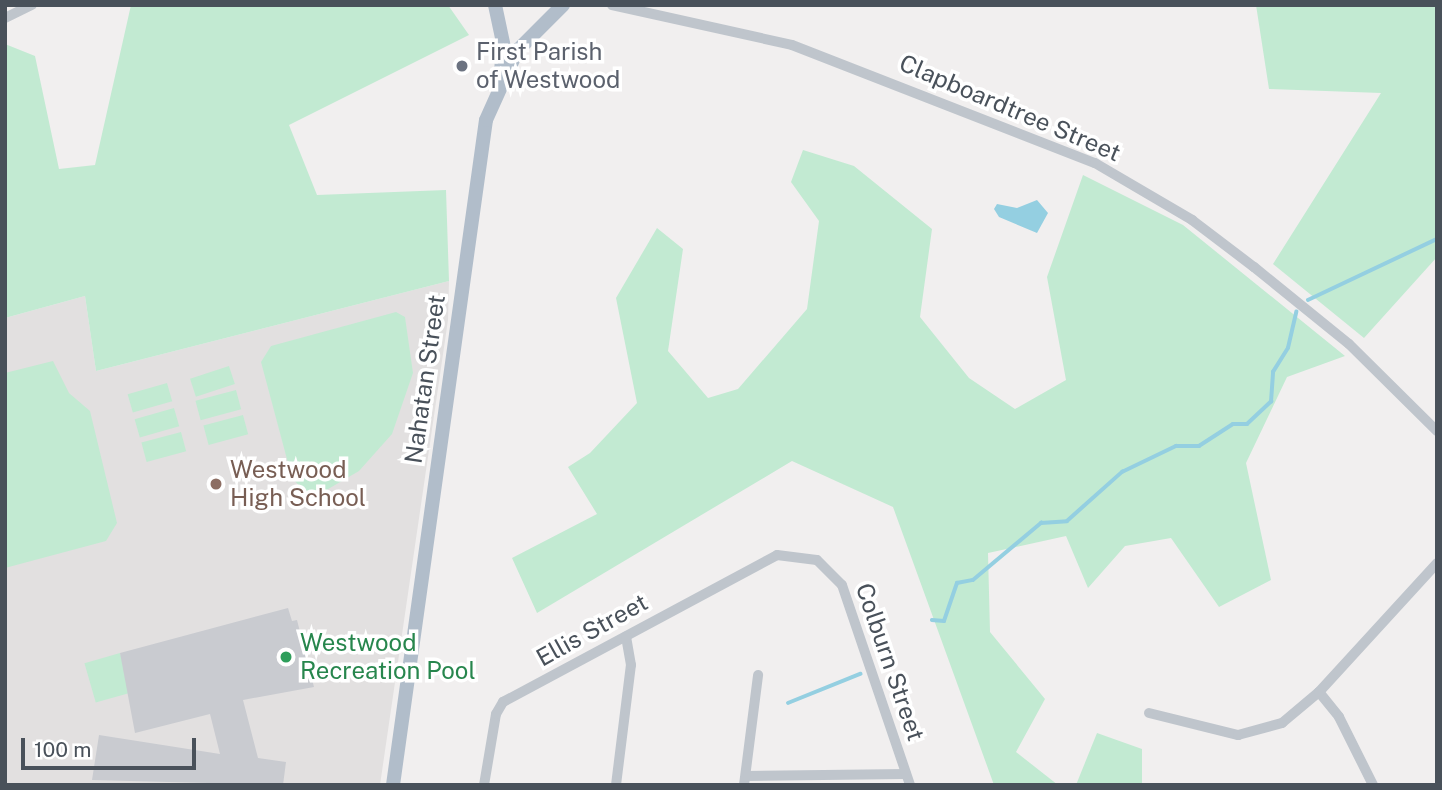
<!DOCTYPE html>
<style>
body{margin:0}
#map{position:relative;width:1442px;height:790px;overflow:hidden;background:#f1efef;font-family:"Public Sans",sans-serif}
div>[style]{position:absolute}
.education>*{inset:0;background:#e2e0e0}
.green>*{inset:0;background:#c2ead2;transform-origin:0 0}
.water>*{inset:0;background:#94cfe1}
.stream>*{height:3.5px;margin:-1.75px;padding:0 1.75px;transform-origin:1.75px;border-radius:1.75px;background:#94cfe1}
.building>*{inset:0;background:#c9cbd0}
.minor>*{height:10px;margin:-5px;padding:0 5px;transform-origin:5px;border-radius:5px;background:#bfc5cc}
.major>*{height:14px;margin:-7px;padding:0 7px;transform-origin:7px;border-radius:7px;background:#b1bdca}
.dots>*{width:19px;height:19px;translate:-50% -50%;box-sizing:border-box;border:4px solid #fff;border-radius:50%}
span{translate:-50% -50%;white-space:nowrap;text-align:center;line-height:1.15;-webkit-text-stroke:7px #fff;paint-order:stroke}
.worship-label{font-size:24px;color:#5b616d}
.left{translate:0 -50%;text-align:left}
.street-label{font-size:24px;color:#49515a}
.education-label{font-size:24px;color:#785e54}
.leisure-label{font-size:24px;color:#27864d}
.frame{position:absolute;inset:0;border:7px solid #49515a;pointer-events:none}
.scale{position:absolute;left:21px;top:738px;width:175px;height:32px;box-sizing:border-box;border:4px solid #49515a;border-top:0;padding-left:9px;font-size:21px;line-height:24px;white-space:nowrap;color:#49515a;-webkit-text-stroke:5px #fff;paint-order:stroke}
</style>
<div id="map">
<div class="education">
<div style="clip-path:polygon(449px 281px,448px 320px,380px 785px,5px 785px,5px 318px,85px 296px,96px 371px)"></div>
</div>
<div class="green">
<div style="clip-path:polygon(131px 5px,448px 5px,469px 35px,289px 125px,317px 195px,446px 190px,449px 281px,96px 371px,85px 296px,5px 318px,5px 44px,35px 56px,59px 169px,95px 165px)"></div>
<div style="clip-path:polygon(1256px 5px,1437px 5px,1437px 257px,1364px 338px,1273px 264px,1381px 93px,1269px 89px)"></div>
<div style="clip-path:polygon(803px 150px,854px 166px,932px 229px,920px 317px,969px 378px,1015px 409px,1066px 380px,1047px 277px,1083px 175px,1183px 225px,1345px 356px,1287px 377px,1246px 463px,1271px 580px,1219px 607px,1171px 538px,1125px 546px,1088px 588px,1066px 536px,988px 553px,990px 632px,1045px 699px,1016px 752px,1058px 785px,994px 785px,893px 507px,792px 461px,537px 613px,512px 558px,597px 514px,568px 467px,590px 453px,637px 403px,616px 298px,657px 228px,683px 249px,668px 351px,708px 398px,738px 389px,807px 309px,819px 221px,791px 182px)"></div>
<div style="clip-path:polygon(396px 312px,405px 317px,413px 373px,392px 434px,359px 471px,323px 492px,307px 494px,292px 478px,261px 362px,271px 346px)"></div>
<div style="clip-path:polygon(53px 361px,69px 393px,90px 411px,117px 523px,106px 541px,5px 568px,5px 373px)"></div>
<div style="left:229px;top:366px;width:19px;height:41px;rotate:72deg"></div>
<div style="left:167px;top:383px;width:19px;height:41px;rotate:74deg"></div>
<div style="left:236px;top:390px;width:20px;height:42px;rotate:75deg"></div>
<div style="left:174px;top:408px;width:19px;height:41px;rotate:74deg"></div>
<div style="left:243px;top:415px;width:20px;height:41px;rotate:75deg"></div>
<div style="left:181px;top:432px;width:20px;height:41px;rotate:75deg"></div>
<div style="left:120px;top:653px;width:41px;height:37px;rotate:74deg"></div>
<div style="clip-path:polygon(1097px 733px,1142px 749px,1142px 785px,1076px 785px)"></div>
</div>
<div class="water">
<div style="clip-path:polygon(1037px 200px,1048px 213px,1037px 233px,999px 217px,994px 209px,997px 204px,1017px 208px)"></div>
</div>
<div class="stream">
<div style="left:1308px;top:300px;width:143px;rotate:-25.3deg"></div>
<div style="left:932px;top:620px;width:12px;rotate:5deg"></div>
<div style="left:944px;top:621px;width:40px;rotate:-71.1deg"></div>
<div style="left:957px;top:583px;width:16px;rotate:-11deg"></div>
<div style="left:973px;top:580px;width:89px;rotate:-40deg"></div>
<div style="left:1041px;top:523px;width:26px;rotate:-4deg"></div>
<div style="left:1067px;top:521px;width:74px;rotate:-41.7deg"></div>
<div style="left:1122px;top:472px;width:60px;rotate:-25.7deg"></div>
<div style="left:1176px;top:446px;width:23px"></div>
<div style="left:1199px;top:446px;width:40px;rotate:-32.9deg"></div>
<div style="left:1233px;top:424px;width:14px"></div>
<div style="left:1247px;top:424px;width:33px;rotate:-43deg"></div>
<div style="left:1271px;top:402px;width:30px;rotate:-86deg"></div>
<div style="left:1273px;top:372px;width:28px;rotate:-58deg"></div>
<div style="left:1288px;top:348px;width:37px;rotate:-77deg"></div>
<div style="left:788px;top:703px;width:78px;rotate:-21.9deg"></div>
</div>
<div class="building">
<div style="clip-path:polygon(288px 608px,292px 621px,297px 620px,314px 687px,243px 700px,258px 758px,286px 762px,283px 785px,92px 780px,99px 735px,220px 754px,210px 714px,135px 733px,120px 653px)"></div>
</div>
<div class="minor">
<div style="left:612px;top:5px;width:184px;rotate:12.5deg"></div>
<div style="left:792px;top:45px;width:325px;rotate:21.3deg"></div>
<div style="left:1095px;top:163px;width:113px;rotate:30.4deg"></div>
<div style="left:1192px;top:220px;width:78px;rotate:37.2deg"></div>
<div style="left:1254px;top:267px;width:122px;rotate:39deg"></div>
<div style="left:1349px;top:344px;width:124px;rotate:44.7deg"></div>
<div style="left:5px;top:18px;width:30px;rotate:-26deg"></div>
<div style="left:1319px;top:692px;width:32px;rotate:51deg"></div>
<div style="left:1339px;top:717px;width:76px;rotate:63.4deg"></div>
<div style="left:1149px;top:713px;width:92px;rotate:13.9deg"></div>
<div style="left:1238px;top:735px;width:46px;rotate:-15.3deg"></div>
<div style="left:1282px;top:723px;width:48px;rotate:-40deg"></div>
<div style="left:1319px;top:692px;width:175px;rotate:-47.5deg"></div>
<div style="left:746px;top:776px;width:160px;rotate:-0.7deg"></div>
<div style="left:484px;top:785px;width:72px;rotate:-80.4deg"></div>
<div style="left:496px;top:714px;width:14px;rotate:-60deg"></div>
<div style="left:503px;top:702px;width:311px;rotate:-28.2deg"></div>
<div style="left:777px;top:555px;width:40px;rotate:7.1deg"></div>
<div style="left:817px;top:560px;width:35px;rotate:45deg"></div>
<div style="left:842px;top:585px;width:211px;rotate:71.2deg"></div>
<div style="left:616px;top:785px;width:121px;rotate:-82.9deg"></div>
<div style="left:631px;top:665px;width:29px;rotate:-100deg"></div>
<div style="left:744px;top:785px;width:111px;rotate:-82.7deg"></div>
</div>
<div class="major">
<div style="left:495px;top:5px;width:40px;rotate:78deg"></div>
<div style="left:503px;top:44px;width:27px;rotate:94deg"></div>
<div style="left:393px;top:785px;width:671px;rotate:-82.04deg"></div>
<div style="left:486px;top:120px;width:76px;rotate:-65.8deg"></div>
<div style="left:517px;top:51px;width:65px;rotate:-45deg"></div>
</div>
<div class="dots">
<div style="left:462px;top:66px;background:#6b7280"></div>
<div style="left:216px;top:484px;background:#8d6e63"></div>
<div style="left:286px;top:657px;background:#2e9e5b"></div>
</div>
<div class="worship-label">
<span class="left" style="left:476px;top:66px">First Parish<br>of Westwood</span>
</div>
<div class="street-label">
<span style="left:1010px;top:108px;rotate:23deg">Clapboardtree Street</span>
<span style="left:425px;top:379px;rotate:-82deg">Nahatan Street</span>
<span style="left:592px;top:630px;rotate:-29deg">Ellis Street</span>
<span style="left:890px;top:662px;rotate:71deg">Colburn Street</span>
</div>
<div class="education-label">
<span class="left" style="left:230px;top:484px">Westwood<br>High School</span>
</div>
<div class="leisure-label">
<span class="left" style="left:300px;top:657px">Westwood<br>Recreation Pool</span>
</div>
<div class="frame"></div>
<div class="scale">100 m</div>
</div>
